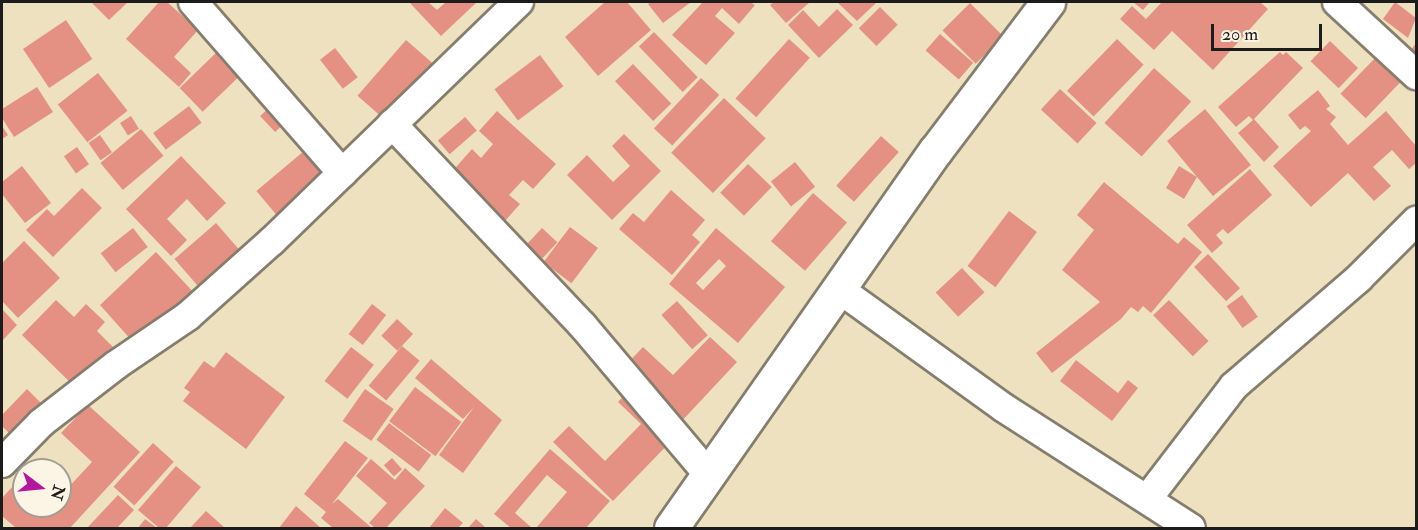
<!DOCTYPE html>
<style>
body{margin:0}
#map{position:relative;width:1418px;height:530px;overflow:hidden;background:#eee1c0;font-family:"IM FELL Double Pica",serif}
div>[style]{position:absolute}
.building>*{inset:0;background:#e49184;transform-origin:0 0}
.roads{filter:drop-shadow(2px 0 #857e6e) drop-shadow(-2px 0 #857e6e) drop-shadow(0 2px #857e6e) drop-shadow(0 -2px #857e6e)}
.minor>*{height:28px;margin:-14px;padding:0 14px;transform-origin:14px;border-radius:14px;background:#fff}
.tertiary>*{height:33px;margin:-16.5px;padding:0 16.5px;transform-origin:16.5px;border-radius:16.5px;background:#fff}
span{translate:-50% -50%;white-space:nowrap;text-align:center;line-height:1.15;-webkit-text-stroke:4.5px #fcf5e5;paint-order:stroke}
.frame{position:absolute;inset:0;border:3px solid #1c1c1c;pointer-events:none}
.north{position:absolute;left:12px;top:458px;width:60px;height:60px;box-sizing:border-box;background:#fcf5e5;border:2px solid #a29e95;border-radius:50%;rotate:106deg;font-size:16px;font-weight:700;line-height:24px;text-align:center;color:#1c1c1c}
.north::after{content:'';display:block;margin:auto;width:21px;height:27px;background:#b5179e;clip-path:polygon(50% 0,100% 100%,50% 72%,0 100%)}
.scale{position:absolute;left:1211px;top:24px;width:111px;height:27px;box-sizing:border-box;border:3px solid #1c1c1c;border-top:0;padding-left:8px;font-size:18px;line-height:21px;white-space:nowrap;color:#1c1c1c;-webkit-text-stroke:4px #fcf5e5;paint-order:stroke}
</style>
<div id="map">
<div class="building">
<div style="clip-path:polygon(91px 2px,128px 2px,109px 20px)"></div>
<div style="clip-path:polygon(159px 2px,167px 2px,198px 30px,174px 57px,191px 73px,179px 87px,126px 39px)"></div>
<div style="clip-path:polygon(409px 2px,428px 2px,437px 10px,446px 2px,477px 2px,441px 36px)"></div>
<div style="clip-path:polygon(605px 2px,627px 2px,651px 30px,598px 76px,565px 37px)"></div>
<div style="clip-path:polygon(651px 2px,691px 2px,663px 23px,648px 4px)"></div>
<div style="clip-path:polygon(703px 2px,750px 2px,755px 5px,739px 24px,722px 8px,715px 16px,735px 33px,706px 65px,672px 35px)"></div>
<div style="clip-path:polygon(774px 2px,810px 2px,786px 23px,770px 5px)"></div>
<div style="clip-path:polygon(837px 2px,877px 2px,857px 21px)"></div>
<div style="clip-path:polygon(1133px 2px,1150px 2px,1143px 10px)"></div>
<div style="clip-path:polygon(1162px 2px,1260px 2px,1268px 9px,1213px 70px,1172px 31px,1154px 50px,1120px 19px,1132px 6px,1146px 19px)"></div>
<div style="clip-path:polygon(1395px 2px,1416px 18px,1408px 38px,1383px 19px)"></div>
<div style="left:970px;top:3px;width:47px;height:39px;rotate:45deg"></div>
<div style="left:880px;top:7px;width:25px;height:30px;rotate:45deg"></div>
<div style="clip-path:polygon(837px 9px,853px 25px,819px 58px,788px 25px,803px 10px,819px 27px)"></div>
<div style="left:66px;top:20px;width:47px;height:52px;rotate:56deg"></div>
<div style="left:654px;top:32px;width:63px;height:21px;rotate:46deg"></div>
<div style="left:940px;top:34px;width:44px;height:22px;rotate:41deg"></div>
<div style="left:789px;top:39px;width:28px;height:80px;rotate:42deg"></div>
<div style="left:1117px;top:39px;width:37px;height:72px;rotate:44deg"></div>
<div style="left:406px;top:40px;width:43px;height:74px;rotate:41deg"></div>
<div style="left:1330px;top:41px;width:39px;height:28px;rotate:44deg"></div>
<div style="clip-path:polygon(1416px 43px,1416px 55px,1411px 50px)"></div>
<div style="left:335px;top:48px;width:37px;height:19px;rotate:52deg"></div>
<div style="left:220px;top:49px;width:33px;height:56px;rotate:46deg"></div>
<div style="clip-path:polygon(1280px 52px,1283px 55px,1286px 52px,1303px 68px,1254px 119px,1279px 147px,1264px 162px,1238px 133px,1253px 120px,1249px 116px,1236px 127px,1218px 107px)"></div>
<div style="left:540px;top:55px;width:39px;height:57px;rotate:53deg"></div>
<div style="left:1378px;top:55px;width:35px;height:54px;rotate:44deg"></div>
<div style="left:633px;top:64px;width:55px;height:25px;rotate:46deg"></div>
<div style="left:1154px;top:68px;width:50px;height:74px;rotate:42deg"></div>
<div style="left:98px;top:73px;width:48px;height:51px;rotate:52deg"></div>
<div style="left:701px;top:78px;width:25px;height:69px;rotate:43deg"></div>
<div style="clip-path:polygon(37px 87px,53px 112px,14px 137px,2px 118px,2px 109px)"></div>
<div style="left:1060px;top:89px;width:50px;height:28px;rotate:43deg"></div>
<div style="clip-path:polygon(1318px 90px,1330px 106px,1326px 109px,1336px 117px,1330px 124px,1348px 145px,1386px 111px,1416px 146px,1416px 163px,1409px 169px,1392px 150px,1373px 167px,1391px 186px,1374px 201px,1348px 173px,1311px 207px,1273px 166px,1311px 131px,1305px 126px,1300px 130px,1288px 115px)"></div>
<div style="left:724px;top:98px;width:58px;height:76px;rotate:44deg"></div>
<div style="left:274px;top:103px;width:22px;height:19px;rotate:47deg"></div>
<div style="left:189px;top:106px;width:21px;height:45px;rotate:53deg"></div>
<div style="clip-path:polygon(1205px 109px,1251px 165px,1213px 196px,1197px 177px,1184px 199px,1166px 188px,1179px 166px,1197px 177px,1167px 141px)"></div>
<div style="clip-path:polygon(497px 111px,556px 164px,533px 189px,523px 180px,509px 195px,520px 204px,503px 223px,449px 175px,472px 149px,481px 158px,493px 144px,479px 131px)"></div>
<div style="left:131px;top:116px;width:15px;height:13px;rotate:58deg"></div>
<div style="left:465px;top:117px;width:18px;height:36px;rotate:49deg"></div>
<div style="clip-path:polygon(2px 126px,8px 135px,2px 139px)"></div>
<div style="left:141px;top:129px;width:35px;height:53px;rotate:50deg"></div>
<div style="clip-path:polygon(624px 134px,661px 171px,612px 220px,567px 175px,587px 155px,613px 182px,630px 166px,612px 146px)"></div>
<div style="left:100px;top:135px;width:21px;height:14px;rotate:55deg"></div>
<div style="left:881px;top:136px;width:24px;height:67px;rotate:42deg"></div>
<div style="left:310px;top:146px;width:39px;height:70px;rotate:50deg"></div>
<div style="left:77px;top:147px;width:21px;height:16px;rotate:55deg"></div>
<div style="clip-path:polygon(181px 156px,226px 203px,207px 221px,187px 199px,167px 219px,187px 240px,171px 256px,126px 209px)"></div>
<div style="left:795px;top:162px;width:32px;height:31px;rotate:51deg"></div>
<div style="left:748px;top:164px;width:33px;height:40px;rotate:44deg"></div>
<div style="clip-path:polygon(22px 166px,51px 203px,25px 223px,2px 194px,2px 182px)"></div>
<div style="clip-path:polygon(1250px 169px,1272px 195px,1228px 234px,1223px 229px,1216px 235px,1223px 243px,1212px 253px,1187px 225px)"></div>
<div style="clip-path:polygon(1104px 182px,1178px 244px,1184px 237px,1202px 252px,1151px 313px,1143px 306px,1138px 312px,1131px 307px,1121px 319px,1052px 373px,1036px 353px,1100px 302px,1062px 270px,1094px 230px,1077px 215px)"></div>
<div style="clip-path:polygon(82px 188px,102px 208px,53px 257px,26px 230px,47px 209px,54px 216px)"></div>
<div style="clip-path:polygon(671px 190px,705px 220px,692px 235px,700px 242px,672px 275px,619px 229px,633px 213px,644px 222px)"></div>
<div style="left:813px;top:193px;width:45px;height:64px;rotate:41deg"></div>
<div style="left:1009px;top:211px;width:35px;height:69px;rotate:37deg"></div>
<div style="left:216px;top:223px;width:46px;height:55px;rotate:49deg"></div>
<div style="left:570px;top:227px;width:35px;height:44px;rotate:37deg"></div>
<div style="left:133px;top:228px;width:24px;height:41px;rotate:52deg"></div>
<div style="left:542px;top:228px;width:21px;height:22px;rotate:43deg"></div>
<div style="clip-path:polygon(evenodd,716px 228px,785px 287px,738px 343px,669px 284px,716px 228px,719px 259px,726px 266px,703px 290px,696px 283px,719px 259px)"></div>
<div style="clip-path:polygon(24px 241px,60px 278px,18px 318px,2px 301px,2px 263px)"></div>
<div style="clip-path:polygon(156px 252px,196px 295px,168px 321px,162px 314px,133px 342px,100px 305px)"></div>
<div style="left:1208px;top:254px;width:47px;height:19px;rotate:47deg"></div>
<div style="left:962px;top:268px;width:33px;height:36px;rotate:47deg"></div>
<div style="left:1242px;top:295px;width:27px;height:19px;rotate:54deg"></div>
<div style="clip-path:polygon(56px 300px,74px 317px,86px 304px,105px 322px,97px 331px,119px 353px,81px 393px,22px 335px)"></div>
<div style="left:1169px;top:300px;width:57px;height:22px;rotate:46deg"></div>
<div style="left:677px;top:301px;width:46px;height:21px;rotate:48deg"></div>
<div style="left:372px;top:304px;width:18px;height:38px;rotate:38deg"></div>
<div style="clip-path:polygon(2px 309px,17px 325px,2px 341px)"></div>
<div style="left:397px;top:319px;width:22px;height:23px;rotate:43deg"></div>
<div style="clip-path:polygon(710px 337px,737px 362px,679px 424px,622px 369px,643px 347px,673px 375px)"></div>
<div style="left:402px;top:346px;width:23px;height:52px;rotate:40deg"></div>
<div style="left:351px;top:347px;width:29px;height:43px;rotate:38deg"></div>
<div style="clip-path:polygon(226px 352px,285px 397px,246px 449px,183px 401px,190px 392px,184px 388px,204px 361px,214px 368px)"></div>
<div style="clip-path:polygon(431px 359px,502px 420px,463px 473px,439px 455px,474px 407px,463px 419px,415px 378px)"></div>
<div style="clip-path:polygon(1076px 360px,1118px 393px,1128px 380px,1138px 388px,1112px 421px,1060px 381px)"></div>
<div style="left:415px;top:387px;width:58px;height:43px;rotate:37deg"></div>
<div style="clip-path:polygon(632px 387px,679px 433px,613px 501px,553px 442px,569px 426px,605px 461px,641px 424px,618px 402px)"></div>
<div style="clip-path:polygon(27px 389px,51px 413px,20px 444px,2px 426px,2px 415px)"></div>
<div style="left:365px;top:389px;width:35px;height:39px;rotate:35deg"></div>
<div style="clip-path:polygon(88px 405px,140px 452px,70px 528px,16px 528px,2px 516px,2px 498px,24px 474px,24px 506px,60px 506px,60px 484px,66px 490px,92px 462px,61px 433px)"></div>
<div style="left:389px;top:423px;width:53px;height:21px;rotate:37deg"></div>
<div style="clip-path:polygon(345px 441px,368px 458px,332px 504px,338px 499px,372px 528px,333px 528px,321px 518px,326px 512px,304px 494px)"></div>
<div style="left:153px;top:443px;width:28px;height:59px;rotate:42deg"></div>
<div style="clip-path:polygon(550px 449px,610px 501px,586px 528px,536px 528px,567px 492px,547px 475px,515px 513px,532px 528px,511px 528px,494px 514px)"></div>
<div style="left:392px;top:458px;width:15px;height:11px;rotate:48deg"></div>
<div style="clip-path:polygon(371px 459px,395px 480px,405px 468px,425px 486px,386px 528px,375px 528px,369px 523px,387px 503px,356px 476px)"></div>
<div style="clip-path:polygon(35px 462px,44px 470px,28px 470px)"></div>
<div style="clip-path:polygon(176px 466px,201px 487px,166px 528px,159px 528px,138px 510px)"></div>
<div style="clip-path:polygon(118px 495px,134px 510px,117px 528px,87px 528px)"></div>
<div style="clip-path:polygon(296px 506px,321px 528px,279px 528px)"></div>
<div style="clip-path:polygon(445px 508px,463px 523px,458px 528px,429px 528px)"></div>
<div style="clip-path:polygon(206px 511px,225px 528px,190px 528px)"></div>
<div style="clip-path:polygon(145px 519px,157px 528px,138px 528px)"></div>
<div style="clip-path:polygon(476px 519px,486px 528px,468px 528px)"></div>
</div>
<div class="roads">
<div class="minor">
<div style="left:193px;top:2px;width:227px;rotate:48.9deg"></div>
<div style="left:1337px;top:2px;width:108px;rotate:42.7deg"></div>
<div style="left:392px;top:124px;width:278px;rotate:46.6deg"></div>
<div style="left:583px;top:326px;width:194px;rotate:49.8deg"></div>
<div style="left:839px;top:289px;width:203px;rotate:35.8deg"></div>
<div style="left:1004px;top:408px;width:222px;rotate:32.7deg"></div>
<div style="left:2px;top:463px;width:56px;rotate:-45.7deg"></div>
<div style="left:41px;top:423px;width:95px;rotate:-37.7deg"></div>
<div style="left:116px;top:365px;width:87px;rotate:-34.2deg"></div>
<div style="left:188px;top:316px;width:113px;rotate:-41.8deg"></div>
<div style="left:272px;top:241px;width:344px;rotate:-44.1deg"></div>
<div style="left:1148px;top:498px;width:141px;rotate:-52.5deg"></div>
<div style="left:1234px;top:386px;width:165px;rotate:-40.8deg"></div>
<div style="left:1359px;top:278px;width:81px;rotate:-45deg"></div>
</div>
<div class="tertiary">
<div style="left:671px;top:528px;width:462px;rotate:-55deg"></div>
<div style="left:936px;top:150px;width:186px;rotate:-52.9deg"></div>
</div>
</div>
<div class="frame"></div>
<div class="north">N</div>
<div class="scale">20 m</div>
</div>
